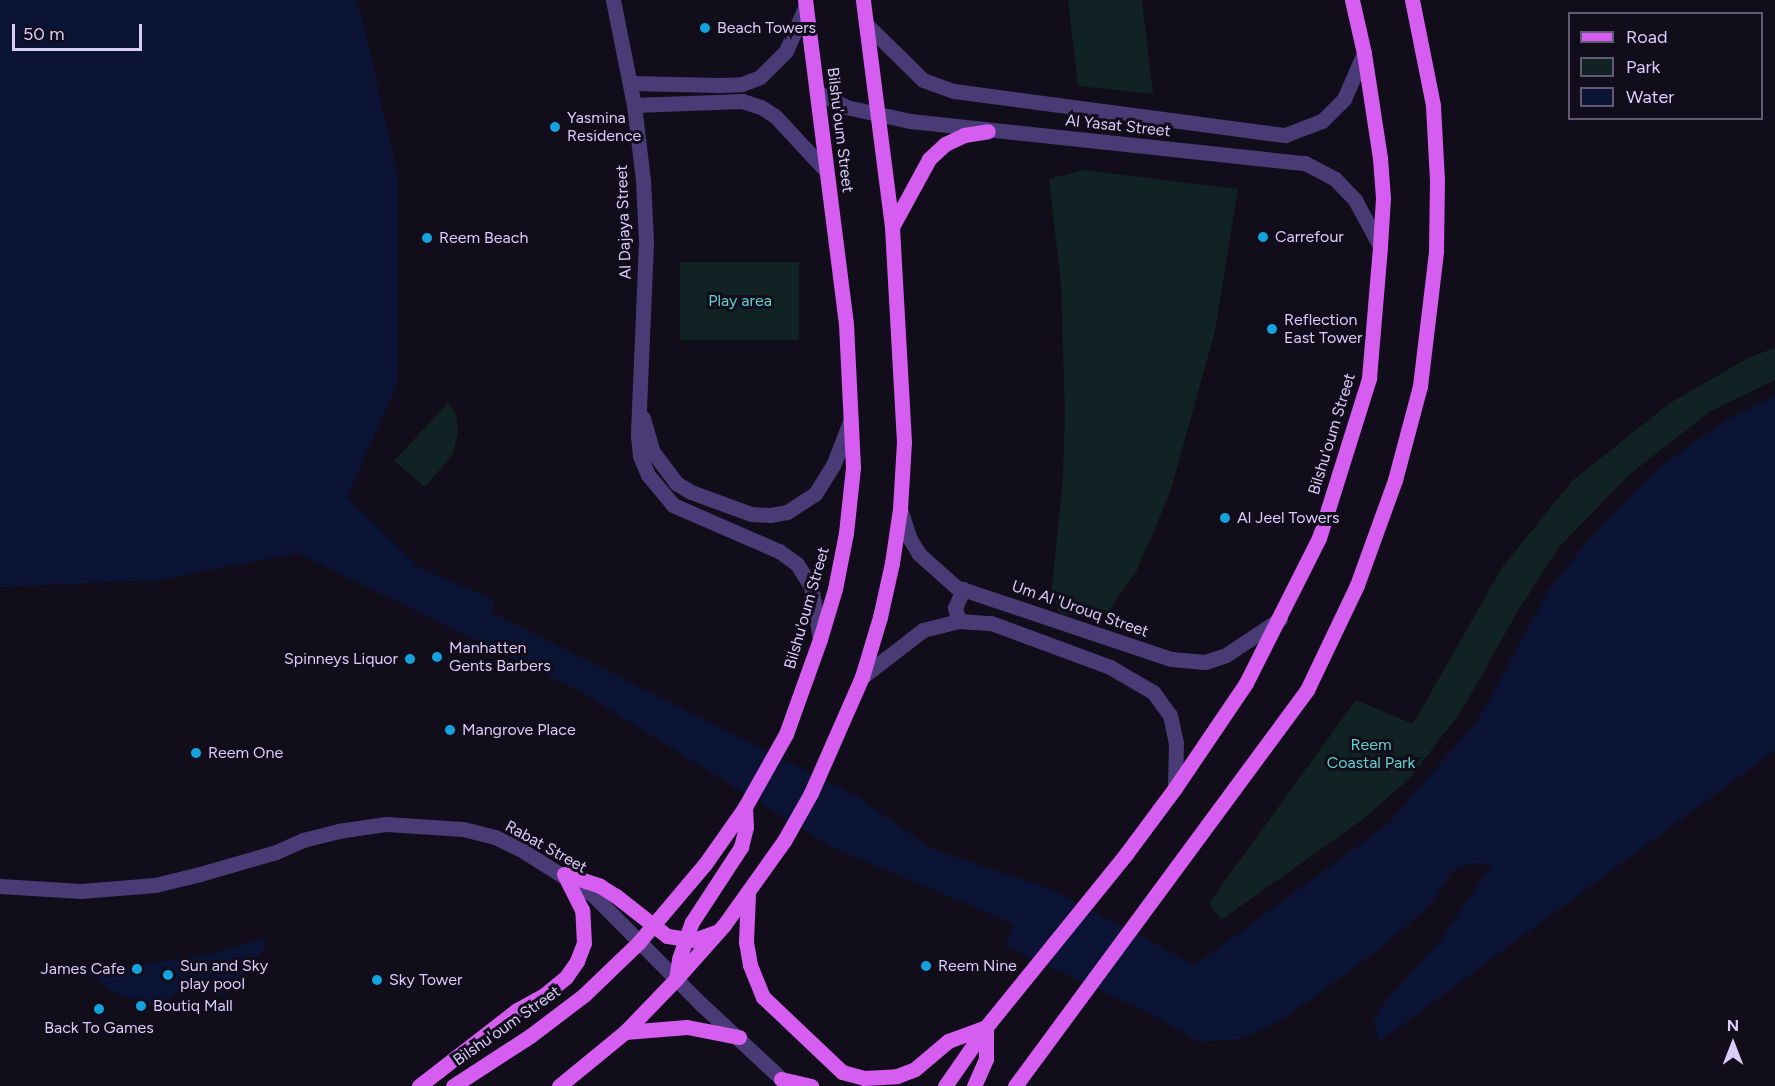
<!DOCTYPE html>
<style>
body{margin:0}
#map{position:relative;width:1775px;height:1086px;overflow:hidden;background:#120d1b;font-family:Figtree,sans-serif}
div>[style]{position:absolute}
.green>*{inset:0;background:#112225;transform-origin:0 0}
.water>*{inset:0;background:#0c1435}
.minor>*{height:15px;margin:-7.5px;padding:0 7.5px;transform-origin:7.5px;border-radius:7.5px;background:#493c76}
.major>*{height:15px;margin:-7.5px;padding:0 7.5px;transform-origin:7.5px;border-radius:7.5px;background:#d55df0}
.dots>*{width:16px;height:16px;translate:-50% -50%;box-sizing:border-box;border:3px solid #120d1b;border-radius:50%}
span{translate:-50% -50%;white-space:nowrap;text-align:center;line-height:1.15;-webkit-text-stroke:6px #120d1b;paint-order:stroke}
.poi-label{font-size:16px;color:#daccfa}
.left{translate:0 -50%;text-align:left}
.right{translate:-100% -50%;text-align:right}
.street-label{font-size:16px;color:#daccfa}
.park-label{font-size:16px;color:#60d2cb}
.legend{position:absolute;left:1568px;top:12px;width:195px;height:108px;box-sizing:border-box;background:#120d1b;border:2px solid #625974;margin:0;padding:8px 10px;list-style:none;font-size:18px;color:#daccfa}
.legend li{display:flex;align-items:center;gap:12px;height:30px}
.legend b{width:30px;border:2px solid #625974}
.north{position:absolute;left:1703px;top:1014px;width:60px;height:60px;-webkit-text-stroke:4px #120d1b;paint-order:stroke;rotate:0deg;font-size:16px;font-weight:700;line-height:24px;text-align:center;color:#daccfa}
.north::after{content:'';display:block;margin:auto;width:21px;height:27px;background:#daccfa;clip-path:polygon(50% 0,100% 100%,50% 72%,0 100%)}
.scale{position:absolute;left:12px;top:24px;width:130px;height:27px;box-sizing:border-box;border:3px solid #daccfa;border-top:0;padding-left:8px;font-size:18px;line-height:21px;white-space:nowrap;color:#daccfa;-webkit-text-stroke:4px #120d1b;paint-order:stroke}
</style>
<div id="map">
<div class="green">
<div style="clip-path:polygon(1068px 0,1142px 0,1153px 94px,1078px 86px)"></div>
<div style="clip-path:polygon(1084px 170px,1238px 189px,1215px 331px,1170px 493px,1136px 572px,1107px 613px,1091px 618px,1059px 613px,1052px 588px,1063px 477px,1065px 413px,1061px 283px,1049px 179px)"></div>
<div style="left:680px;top:262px;width:119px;height:78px"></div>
<div style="clip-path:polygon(1775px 348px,1775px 380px,1709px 412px,1629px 475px,1559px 547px,1516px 614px,1462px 710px,1410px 778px,1362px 820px,1221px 920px,1209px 903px,1356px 700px,1413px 724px,1503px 566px,1573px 480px,1670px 403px,1750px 357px)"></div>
<div style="clip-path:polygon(448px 403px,456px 414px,458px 432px,453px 454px,425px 487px,394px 461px)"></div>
</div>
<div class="water">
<div style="clip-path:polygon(0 0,356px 0,364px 25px,398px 177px,398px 382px,347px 497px,420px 568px,495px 600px,491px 612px,856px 796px,930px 848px,1053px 890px,1195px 965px,1388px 824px,1478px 720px,1549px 589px,1591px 537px,1658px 469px,1724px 421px,1775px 396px,1775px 750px,1379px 1042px,1374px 1021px,1386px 1000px,1439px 942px,1492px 864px,1470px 863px,1453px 871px,1429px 906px,1383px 946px,1288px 1016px,1241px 1039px,1199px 1042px,1149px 1013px,1005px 946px,1014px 924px,830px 846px,581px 692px,298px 553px,159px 580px,0 587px)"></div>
<div style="clip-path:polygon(265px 938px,265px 947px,242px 980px,225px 995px,200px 989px,174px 994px,165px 1010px,115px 993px,82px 969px,137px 965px,211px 954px)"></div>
</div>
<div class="minor">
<div style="left:613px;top:0;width:107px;rotate:78.7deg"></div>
<div style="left:634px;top:105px;width:76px;rotate:83.2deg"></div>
<div style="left:643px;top:180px;width:62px;rotate:87.2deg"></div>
<div style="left:646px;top:242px;width:194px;rotate:92.4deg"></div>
<div style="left:638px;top:436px;width:20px;rotate:84deg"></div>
<div style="left:640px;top:456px;width:21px;rotate:67deg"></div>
<div style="left:648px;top:475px;width:39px;rotate:50deg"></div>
<div style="left:673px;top:505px;width:116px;rotate:23.5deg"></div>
<div style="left:779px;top:551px;width:22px;rotate:36deg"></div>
<div style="left:797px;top:564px;width:26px;rotate:58deg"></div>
<div style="left:811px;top:586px;width:54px;rotate:80.4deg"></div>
<div style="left:867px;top:25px;width:78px;rotate:44.5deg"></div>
<div style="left:923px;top:80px;width:33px;rotate:20deg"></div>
<div style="left:954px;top:91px;width:334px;rotate:7.6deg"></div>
<div style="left:1285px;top:135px;width:40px;rotate:-21deg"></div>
<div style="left:1322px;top:121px;width:31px;rotate:-45deg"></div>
<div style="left:1344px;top:99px;width:50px;rotate:-66.5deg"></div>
<div style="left:630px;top:83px;width:89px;rotate:1.3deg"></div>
<div style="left:719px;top:85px;width:23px;rotate:-2deg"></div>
<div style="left:742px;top:84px;width:19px;rotate:-21deg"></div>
<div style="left:760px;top:77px;width:37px;rotate:-45deg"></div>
<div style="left:786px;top:51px;width:50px;rotate:-66.5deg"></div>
<div style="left:817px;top:92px;width:33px;rotate:27deg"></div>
<div style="left:846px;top:107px;width:66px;rotate:12.3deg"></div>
<div style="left:910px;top:121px;width:397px;rotate:6.1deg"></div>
<div style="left:1305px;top:163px;width:34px;rotate:28deg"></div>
<div style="left:1335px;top:179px;width:29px;rotate:46deg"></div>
<div style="left:1355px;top:200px;width:52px;rotate:61.5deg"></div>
<div style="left:634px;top:105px;width:108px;rotate:-2.1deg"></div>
<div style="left:742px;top:101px;width:20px;rotate:18deg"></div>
<div style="left:761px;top:107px;width:17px;rotate:33deg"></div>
<div style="left:775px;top:116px;width:76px;rotate:47.1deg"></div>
<div style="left:643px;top:418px;width:35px;rotate:74deg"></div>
<div style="left:653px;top:452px;width:39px;rotate:53deg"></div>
<div style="left:676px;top:483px;width:17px;rotate:31deg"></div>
<div style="left:691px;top:492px;width:64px;rotate:20.1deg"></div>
<div style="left:751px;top:514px;width:19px;rotate:3deg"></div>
<div style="left:770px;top:515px;width:17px;rotate:-10deg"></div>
<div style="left:787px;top:512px;width:33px;rotate:-33deg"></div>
<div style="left:815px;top:494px;width:36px;rotate:-58deg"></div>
<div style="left:834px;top:463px;width:47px;rotate:-68.9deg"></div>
<div style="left:900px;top:509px;width:32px;rotate:72deg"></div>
<div style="left:910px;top:539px;width:17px;rotate:59deg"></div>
<div style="left:919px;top:554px;width:50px;rotate:41.7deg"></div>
<div style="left:956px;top:587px;width:227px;rotate:18.5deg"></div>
<div style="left:1171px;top:659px;width:34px;rotate:5deg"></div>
<div style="left:1205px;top:662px;width:22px;rotate:-18deg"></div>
<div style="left:1226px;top:655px;width:65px;rotate:-33.7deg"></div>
<div style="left:959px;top:621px;width:14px;rotate:-107deg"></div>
<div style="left:955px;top:608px;width:21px;rotate:-67deg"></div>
<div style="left:862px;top:677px;width:77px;rotate:-37.6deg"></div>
<div style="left:923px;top:630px;width:37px;rotate:-14deg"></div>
<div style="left:959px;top:621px;width:32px;rotate:4deg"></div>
<div style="left:991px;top:623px;width:127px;rotate:20.3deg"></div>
<div style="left:1110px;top:667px;width:50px;rotate:30.2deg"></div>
<div style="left:1153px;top:692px;width:29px;rotate:54deg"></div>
<div style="left:1170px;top:715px;width:29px;rotate:78deg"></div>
<div style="left:1176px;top:743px;width:45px;rotate:91.3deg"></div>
<div style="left:0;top:886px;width:81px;rotate:3.5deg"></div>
<div style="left:81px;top:891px;width:74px;rotate:-4.6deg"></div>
<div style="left:155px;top:885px;width:46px;rotate:-13.7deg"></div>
<div style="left:200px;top:874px;width:79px;rotate:-16.1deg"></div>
<div style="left:276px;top:852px;width:30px;rotate:-24deg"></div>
<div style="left:303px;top:840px;width:36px;rotate:-14deg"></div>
<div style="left:338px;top:831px;width:49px;rotate:-8.3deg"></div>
<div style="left:386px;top:824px;width:77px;rotate:3.7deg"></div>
<div style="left:463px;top:829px;width:33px;rotate:14deg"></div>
<div style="left:495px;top:837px;width:28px;rotate:26deg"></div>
<div style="left:520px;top:849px;width:86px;rotate:32.2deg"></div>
<div style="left:593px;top:895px;width:152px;rotate:45.3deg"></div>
<div style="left:700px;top:1003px;width:122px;rotate:43deg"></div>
</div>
<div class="major">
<div style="left:892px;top:227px;width:77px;rotate:-61.4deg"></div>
<div style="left:929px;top:159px;width:22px;rotate:-43deg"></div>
<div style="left:945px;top:144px;width:21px;rotate:-25deg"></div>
<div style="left:964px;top:135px;width:24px;rotate:-9deg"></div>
<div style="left:564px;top:874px;width:38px;rotate:18deg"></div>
<div style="left:600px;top:886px;width:19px;rotate:32deg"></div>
<div style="left:616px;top:896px;width:65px;rotate:38.1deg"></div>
<div style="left:667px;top:936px;width:27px;rotate:8deg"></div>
<div style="left:694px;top:940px;width:23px;rotate:-20deg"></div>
<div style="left:748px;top:894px;width:48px;rotate:92.4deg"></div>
<div style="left:746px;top:942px;width:23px;rotate:80deg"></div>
<div style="left:750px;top:965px;width:35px;rotate:68deg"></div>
<div style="left:763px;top:997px;width:109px;rotate:43.5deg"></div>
<div style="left:842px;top:1072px;width:23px;rotate:15deg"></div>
<div style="left:864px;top:1078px;width:33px;rotate:-3deg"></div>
<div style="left:897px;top:1076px;width:19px;rotate:-21deg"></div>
<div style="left:915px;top:1069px;width:43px;rotate:-40.3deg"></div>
<div style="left:948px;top:1041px;width:40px;rotate:-20.2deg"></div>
<div style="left:676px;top:979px;width:20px;rotate:-81deg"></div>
<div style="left:679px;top:959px;width:39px;rotate:-71deg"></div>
<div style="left:692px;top:922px;width:90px;rotate:-56.8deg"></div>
<div style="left:741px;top:847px;width:21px;rotate:-76deg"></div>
<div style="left:746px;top:827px;width:20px;rotate:-93deg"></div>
<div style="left:625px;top:1032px;width:62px;rotate:-4.6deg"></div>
<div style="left:687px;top:1027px;width:53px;rotate:10.9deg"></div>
<div style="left:781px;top:1079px;width:31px;rotate:13deg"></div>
<div style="left:419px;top:1086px;width:124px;rotate:-37.8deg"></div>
<div style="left:517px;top:1010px;width:31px;rotate:-29deg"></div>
<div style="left:544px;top:995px;width:28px;rotate:-39deg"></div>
<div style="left:566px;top:977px;width:19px;rotate:-55deg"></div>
<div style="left:577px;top:961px;width:19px;rotate:-69deg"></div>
<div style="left:584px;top:943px;width:33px;rotate:-93deg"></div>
<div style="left:582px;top:910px;width:40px;rotate:-116.6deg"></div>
<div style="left:453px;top:1086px;width:92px;rotate:-33deg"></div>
<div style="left:530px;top:1036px;width:68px;rotate:-37.2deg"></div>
<div style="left:584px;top:995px;width:76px;rotate:-43.9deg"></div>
<div style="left:639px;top:942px;width:102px;rotate:-49.8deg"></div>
<div style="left:705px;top:864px;width:70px;rotate:-54.9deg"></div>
<div style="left:745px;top:807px;width:84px;rotate:-60.7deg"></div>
<div style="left:786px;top:734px;width:101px;rotate:-70.3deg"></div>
<div style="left:820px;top:639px;width:52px;rotate:-73.3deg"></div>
<div style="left:835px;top:589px;width:57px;rotate:-78.9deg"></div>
<div style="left:846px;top:533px;width:66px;rotate:-83.9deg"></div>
<div style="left:853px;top:467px;width:143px;rotate:-92.8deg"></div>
<div style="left:846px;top:324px;width:327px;rotate:-97.2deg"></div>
<div style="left:559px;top:1086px;width:85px;rotate:-39.3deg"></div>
<div style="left:625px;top:1032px;width:74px;rotate:-46.1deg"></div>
<div style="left:676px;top:979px;width:72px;rotate:-48.4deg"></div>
<div style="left:724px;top:925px;width:103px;rotate:-54.5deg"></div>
<div style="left:784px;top:841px;width:55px;rotate:-60.6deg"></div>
<div style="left:811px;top:793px;width:127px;rotate:-66.3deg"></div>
<div style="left:862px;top:677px;width:63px;rotate:-73.3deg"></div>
<div style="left:880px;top:617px;width:55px;rotate:-77.5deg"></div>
<div style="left:892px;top:563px;width:55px;rotate:-81.6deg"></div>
<div style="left:900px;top:509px;width:67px;rotate:-86.6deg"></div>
<div style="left:904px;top:442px;width:215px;rotate:-93.2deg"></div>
<div style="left:892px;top:227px;width:229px;rotate:-97.3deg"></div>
<div style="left:945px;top:1086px;width:72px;rotate:-55.2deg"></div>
<div style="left:986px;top:1027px;width:223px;rotate:-51deg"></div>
<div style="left:1126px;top:854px;width:82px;rotate:-53.4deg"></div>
<div style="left:1175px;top:788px;width:127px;rotate:-55.9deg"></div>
<div style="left:1246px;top:683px;width:162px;rotate:-63.3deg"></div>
<div style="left:1319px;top:538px;width:168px;rotate:-72.6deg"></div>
<div style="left:1369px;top:378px;width:132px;rotate:-85.2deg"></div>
<div style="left:1380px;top:246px;width:48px;rotate:-86.4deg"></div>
<div style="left:1383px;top:198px;width:40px;rotate:-94.3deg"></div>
<div style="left:1380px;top:158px;width:106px;rotate:-98.7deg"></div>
<div style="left:1364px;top:53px;width:54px;rotate:-102.8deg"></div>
<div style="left:974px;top:1086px;width:30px;rotate:-66deg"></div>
<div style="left:986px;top:1059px;width:32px;rotate:-90deg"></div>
<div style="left:1015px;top:1086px;width:492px;rotate:-53.6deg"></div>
<div style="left:1307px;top:690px;width:116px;rotate:-64.5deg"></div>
<div style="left:1357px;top:585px;width:112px;rotate:-70.1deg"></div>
<div style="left:1395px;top:480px;width:97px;rotate:-75.1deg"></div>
<div style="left:1420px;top:386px;width:136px;rotate:-83.2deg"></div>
<div style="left:1436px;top:251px;width:71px;rotate:-89.2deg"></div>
<div style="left:1437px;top:180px;width:75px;rotate:-93.1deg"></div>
<div style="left:1433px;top:105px;width:107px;rotate:-101.3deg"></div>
</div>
<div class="dots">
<div style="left:705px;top:28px;background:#15a3de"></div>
<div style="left:555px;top:127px;background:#15a3de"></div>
<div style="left:1263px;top:237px;background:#15a3de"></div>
<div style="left:427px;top:238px;background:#15a3de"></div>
<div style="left:1272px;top:329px;background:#15a3de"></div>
<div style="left:1225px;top:518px;background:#15a3de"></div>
<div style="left:437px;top:657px;background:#15a3de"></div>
<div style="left:410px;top:659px;background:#15a3de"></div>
<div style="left:450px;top:730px;background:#15a3de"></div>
<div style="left:196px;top:753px;background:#15a3de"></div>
<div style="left:926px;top:966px;background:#15a3de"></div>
<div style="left:137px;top:969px;background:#15a3de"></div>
<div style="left:168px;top:975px;background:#15a3de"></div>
<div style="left:377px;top:980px;background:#15a3de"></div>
<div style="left:141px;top:1006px;background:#15a3de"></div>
<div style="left:99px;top:1009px;background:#15a3de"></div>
</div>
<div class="poi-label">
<span class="left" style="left:717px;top:28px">Beach Towers</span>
<span class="left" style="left:567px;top:127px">Yasmina<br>Residence</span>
<span class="left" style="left:1275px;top:237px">Carrefour</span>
<span class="left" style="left:439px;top:238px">Reem Beach</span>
<span class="left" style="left:1284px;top:329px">Reflection<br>East Tower</span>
<span class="left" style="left:1237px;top:518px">Al Jeel Towers</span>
<span class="left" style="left:449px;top:657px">Manhatten<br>Gents Barbers</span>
<span class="right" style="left:398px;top:659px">Spinneys Liquor</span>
<span class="left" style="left:462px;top:730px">Mangrove Place</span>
<span class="left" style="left:208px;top:753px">Reem One</span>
<span class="left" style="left:180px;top:975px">Sun and Sky<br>play pool</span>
<span class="left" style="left:938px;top:966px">Reem Nine</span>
<span class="right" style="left:125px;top:969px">James Cafe</span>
<span class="left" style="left:389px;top:980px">Sky Tower</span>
<span class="left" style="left:153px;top:1006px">Boutiq Mall</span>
<span style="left:99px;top:1028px">Back To Games</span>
</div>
<div class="street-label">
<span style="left:1118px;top:126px;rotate:6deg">Al Yasat Street</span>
<span style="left:840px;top:130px;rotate:83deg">Bilshu'oum Street</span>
<span style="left:624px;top:222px;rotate:-92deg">Al Dajaya Street</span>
<span style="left:1332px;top:434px;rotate:-73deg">Bilshu'oum Street</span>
<span style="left:807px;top:608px;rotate:-74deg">Bilshu'oum Street</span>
<span style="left:1080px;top:609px;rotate:19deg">Um Al 'Urouq Street</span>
<span style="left:546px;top:847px;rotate:29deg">Rabat Street</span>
<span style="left:507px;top:1026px;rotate:-35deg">Bilshu'oum Street</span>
</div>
<div class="park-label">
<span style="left:740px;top:301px">Play area</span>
<span style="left:1371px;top:754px">Reem<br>Coastal Park</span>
</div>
<ul class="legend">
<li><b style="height:8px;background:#d55df0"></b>Road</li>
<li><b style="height:16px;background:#112225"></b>Park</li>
<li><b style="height:16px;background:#0c1435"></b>Water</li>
</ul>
<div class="north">N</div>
<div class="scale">50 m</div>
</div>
